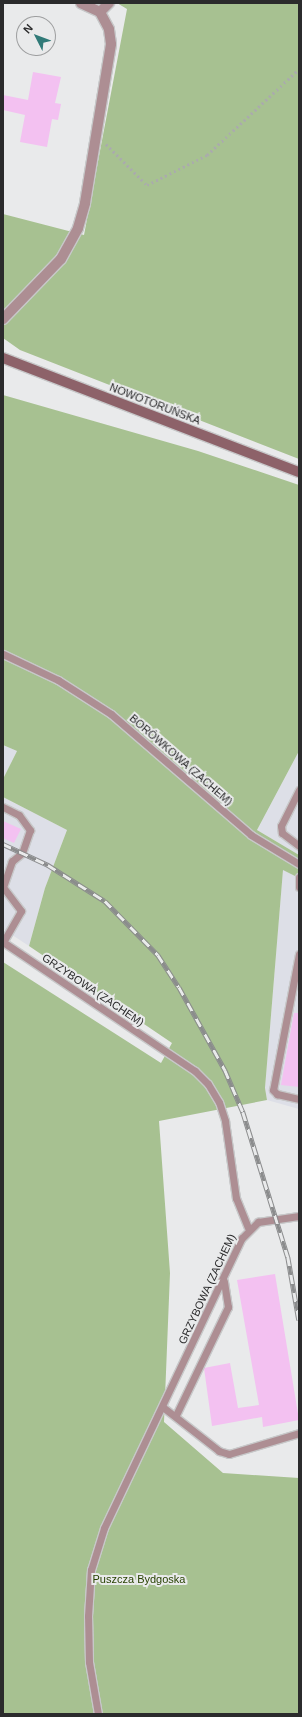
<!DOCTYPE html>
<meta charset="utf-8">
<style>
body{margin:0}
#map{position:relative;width:302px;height:1717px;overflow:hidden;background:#e9eaeb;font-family:Helvetica,sans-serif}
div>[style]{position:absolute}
.built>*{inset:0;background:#dddfe7}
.green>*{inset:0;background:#a7c191}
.building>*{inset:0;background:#f3c1f1}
.path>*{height:2.5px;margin-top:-1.25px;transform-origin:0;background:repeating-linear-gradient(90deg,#aaabac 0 2px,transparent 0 5px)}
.roads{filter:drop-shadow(1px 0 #c7c8c9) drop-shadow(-1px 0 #c7c8c9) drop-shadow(0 1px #c7c8c9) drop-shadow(0 -1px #c7c8c9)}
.lane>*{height:7px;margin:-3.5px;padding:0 3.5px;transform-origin:3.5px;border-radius:3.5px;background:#ad8e93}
.street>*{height:10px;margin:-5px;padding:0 5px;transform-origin:5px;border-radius:5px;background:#ad8e93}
.secondary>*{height:10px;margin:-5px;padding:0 5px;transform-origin:5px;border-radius:5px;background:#8d6269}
.rail>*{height:4.5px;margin-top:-2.25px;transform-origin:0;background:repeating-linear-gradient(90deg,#e9eaeb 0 9px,#8b8c8d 0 18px);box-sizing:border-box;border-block:1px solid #8b8c8d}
span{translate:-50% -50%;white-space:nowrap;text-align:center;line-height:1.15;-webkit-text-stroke:4px #e9eaeb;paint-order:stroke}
.street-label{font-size:11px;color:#2b2b2c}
.park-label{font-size:11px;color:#284202}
.frame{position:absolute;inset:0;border:4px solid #2b2b2c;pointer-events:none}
.north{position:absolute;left:16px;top:16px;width:40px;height:40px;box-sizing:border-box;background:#e9eaeb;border:1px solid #9d9e9f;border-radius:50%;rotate:312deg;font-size:11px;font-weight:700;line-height:16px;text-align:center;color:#2b2b2c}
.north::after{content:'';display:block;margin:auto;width:14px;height:18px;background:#307a78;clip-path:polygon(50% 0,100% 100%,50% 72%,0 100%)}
</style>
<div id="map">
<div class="built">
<div style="clip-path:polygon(3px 745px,17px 751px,3px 779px)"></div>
<div style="clip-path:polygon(299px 751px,299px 855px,257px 830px)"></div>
<div style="clip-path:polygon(3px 797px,67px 830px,45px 888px,29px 946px,3px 929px)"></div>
<div style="clip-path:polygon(283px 869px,299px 878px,299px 1109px,267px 1100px,265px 1088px)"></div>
</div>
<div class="green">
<div style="clip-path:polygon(117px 3px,299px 3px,299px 459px,20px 350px,3px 338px,3px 214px,84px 235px,127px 9px)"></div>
<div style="clip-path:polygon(3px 395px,198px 451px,299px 485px,299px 751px,257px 830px,299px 855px,299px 878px,283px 870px,265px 1088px,267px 1100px,159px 1121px,170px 1273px,164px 1422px,223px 1473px,299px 1478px,299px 1714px,3px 1714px,3px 962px,161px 1063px,172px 1043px,29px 946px,45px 888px,67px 830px,3px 797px,3px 779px,17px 751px,3px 745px)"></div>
</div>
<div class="building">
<div style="clip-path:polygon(33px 72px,61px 77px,55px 103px,61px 104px,58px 120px,52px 119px,47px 147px,20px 142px,25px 115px,3px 110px,3px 95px,28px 100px)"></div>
<div style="clip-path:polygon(3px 821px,21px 829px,14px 843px,3px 838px)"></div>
<div style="clip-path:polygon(294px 1013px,299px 1013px,299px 1087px,281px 1085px)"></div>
<div style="clip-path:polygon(275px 1274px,299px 1420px,263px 1427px,262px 1417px,212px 1426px,204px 1368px,230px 1363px,238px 1408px,259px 1405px,237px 1280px)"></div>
</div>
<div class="path">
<div style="left:106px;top:144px;width:58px;rotate:45deg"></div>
<div style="left:147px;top:185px;width:67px;rotate:-26.6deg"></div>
<div style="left:207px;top:155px;width:126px;rotate:-43.1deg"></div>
</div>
<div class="roads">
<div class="lane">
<div style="left:3px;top:654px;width:61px;rotate:25.3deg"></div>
<div style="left:58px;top:680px;width:63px;rotate:32.7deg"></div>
<div style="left:111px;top:714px;width:185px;rotate:40.8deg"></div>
<div style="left:251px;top:835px;width:56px;rotate:31.1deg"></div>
<div style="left:299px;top:790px;width:40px;rotate:116.6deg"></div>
<div style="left:281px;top:826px;width:7px;rotate:82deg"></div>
<div style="left:282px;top:833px;width:21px;rotate:37deg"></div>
<div style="left:3px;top:807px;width:18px;rotate:27deg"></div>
<div style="left:19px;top:815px;width:19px;rotate:54deg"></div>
<div style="left:30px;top:830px;width:24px;rotate:109deg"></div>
<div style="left:22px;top:853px;width:13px;rotate:141deg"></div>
<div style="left:12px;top:861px;width:28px;rotate:109deg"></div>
<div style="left:299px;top:877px;width:10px;rotate:90deg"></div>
<div style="left:3px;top:887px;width:30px;rotate:53deg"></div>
<div style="left:21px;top:911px;width:36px;rotate:120deg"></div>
<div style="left:3px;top:942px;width:231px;rotate:33.9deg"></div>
<div style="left:195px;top:1071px;width:18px;rotate:45deg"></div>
<div style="left:208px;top:1084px;width:21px;rotate:59deg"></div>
<div style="left:219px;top:1102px;width:20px;rotate:72deg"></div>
<div style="left:225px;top:1121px;width:78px;rotate:81.9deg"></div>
<div style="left:236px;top:1198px;width:32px;rotate:68deg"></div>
<div style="left:299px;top:954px;width:138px;rotate:100.8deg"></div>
<div style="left:273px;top:1090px;width:6px;rotate:45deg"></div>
<div style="left:277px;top:1094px;width:23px;rotate:13deg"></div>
<div style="left:164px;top:1408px;width:70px;rotate:38deg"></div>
<div style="left:219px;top:1451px;width:10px;rotate:17deg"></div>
<div style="left:229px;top:1454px;width:73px;rotate:-16.7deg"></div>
<div style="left:176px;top:1415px;width:120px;rotate:-64.3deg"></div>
<div style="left:228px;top:1307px;width:26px;rotate:-99deg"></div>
<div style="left:98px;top:1714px;width:53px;rotate:-99.8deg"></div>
<div style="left:89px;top:1662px;width:46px;rotate:-91.2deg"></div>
<div style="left:88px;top:1616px;width:46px;rotate:-86.3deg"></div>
<div style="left:91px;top:1570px;width:44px;rotate:-72.8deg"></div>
<div style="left:104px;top:1528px;width:321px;rotate:-64.6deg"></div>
<div style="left:242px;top:1238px;width:23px;rotate:-45deg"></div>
<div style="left:258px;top:1222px;width:41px;rotate:-8.3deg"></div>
</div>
<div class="street">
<div style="left:100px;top:12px;width:13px;rotate:-45deg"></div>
<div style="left:3px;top:319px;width:83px;rotate:-46deg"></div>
<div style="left:61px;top:259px;width:35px;rotate:-61deg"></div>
<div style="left:78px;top:228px;width:26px;rotate:-74deg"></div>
<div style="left:85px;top:203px;width:161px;rotate:-80.7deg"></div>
<div style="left:111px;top:44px;width:15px;rotate:-98deg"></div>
<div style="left:109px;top:29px;width:19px;rotate:-118deg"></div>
<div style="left:100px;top:12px;width:21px;rotate:-155deg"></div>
</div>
<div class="secondary">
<div style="left:3px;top:358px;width:317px;rotate:21.1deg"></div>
</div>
</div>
<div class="rail">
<div style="left:3px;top:844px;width:50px;rotate:25deg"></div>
<div style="left:48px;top:865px;width:67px;rotate:32.3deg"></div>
<div style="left:105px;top:901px;width:76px;rotate:45.5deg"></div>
<div style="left:158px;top:955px;width:38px;rotate:57deg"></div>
<div style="left:179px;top:987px;width:95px;rotate:61deg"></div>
<div style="left:225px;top:1070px;width:46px;rotate:66.8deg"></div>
<div style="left:243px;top:1112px;width:152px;rotate:72.8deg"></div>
<div style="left:288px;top:1257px;width:64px;rotate:80.1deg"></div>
</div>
<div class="street-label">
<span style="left:155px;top:404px;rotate:21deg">NOWOTORUŃSKA</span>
<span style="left:181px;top:760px;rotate:41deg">BORÓWKOWA (ZACHEM)</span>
<span style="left:93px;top:990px;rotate:34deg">GRZYBOWA (ZACHEM)</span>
<span style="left:207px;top:1289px;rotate:-65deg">GRZYBOWA (ZACHEM)</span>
</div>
<div class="park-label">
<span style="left:139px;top:1579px">Puszcza Bydgoska</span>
</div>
<div class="frame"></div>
<div class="north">N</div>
</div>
